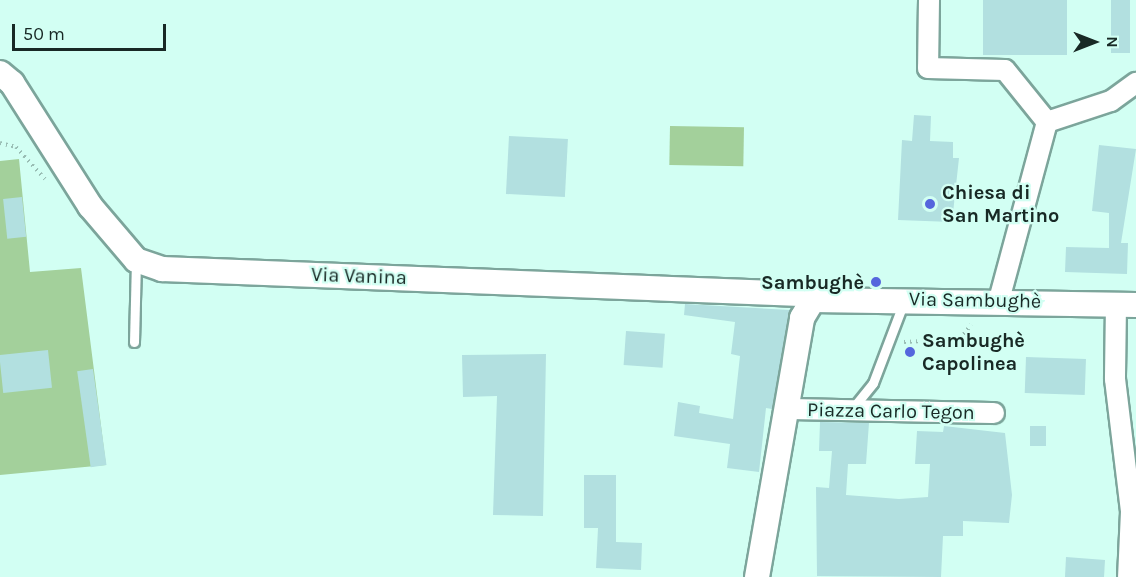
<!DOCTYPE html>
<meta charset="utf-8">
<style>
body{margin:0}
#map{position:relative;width:1136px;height:577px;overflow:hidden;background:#d2fff3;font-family:Karla,sans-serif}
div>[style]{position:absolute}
.green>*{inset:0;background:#a3d09b;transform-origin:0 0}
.building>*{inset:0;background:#b2e0e0;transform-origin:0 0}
.path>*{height:4px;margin-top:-2px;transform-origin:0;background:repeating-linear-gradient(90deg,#99bdb4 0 1.5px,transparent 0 6px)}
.roads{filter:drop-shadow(2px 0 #7ca59b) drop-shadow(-2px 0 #7ca59b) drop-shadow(0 2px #7ca59b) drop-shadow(0 -2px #7ca59b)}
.service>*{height:9px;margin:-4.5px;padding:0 4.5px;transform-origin:4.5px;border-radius:4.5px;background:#fff}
.minor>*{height:20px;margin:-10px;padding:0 10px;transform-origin:10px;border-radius:10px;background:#fff}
.tertiary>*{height:24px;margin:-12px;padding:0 12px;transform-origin:12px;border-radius:12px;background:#fff}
.dots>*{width:16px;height:16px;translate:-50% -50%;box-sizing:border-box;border:3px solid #d2fff3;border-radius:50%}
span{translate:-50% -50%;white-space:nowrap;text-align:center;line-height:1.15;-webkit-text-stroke:4.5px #d2fff3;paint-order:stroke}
.poi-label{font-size:20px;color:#182925;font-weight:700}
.left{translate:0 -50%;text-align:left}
.right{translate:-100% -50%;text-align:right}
.street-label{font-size:20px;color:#182925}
.north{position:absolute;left:1064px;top:12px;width:60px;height:60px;-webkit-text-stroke:4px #d2fff3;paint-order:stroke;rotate:90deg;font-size:16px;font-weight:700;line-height:24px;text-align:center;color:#182925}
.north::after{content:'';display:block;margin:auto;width:21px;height:27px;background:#182925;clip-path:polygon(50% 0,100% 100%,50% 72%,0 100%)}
.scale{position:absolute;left:12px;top:24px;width:154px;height:27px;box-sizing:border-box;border:3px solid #182925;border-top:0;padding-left:8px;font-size:18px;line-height:21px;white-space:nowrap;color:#182925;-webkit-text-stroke:4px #d2fff3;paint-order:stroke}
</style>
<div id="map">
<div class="green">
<div style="left:670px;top:126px;width:74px;height:39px;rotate:1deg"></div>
<div style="clip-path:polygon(19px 159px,30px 272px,81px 268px,106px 465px,0 475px,0 161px)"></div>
</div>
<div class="building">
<div style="left:983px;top:0;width:84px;height:55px"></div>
<div style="left:1111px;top:0;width:19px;height:53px"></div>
<div style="clip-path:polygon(914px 115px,931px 116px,930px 141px,953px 142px,953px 158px,959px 158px,952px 222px,898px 220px,902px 140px,912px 141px)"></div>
<div style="left:509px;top:136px;width:59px;height:58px;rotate:3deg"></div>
<div style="clip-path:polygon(1099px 145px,1136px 149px,1121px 243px,1128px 243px,1127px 274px,1065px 272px,1066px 247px,1109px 248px,1109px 213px,1092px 211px)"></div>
<div style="left:22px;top:197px;width:40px;height:19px;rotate:84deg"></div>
<div style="clip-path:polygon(685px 304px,790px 310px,772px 409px,766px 408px,759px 472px,727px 468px,730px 444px,674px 436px,678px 402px,700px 406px,699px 413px,733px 419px,740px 356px,731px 354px,735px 322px,684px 315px)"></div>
<div style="left:626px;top:331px;width:39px;height:34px;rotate:4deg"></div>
<div style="left:48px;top:350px;width:38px;height:49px;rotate:84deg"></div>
<div style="clip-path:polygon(546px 354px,543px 516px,493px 515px,497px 396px,463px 397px,462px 355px)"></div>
<div style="left:1026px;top:357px;width:60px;height:36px;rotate:2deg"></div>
<div style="left:93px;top:369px;width:97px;height:16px;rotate:82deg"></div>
<div style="clip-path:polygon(820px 422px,869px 423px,866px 464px,848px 464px,846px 495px,899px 499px,928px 497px,930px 464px,915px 464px,917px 431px,943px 432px,944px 426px,1005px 433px,1012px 495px,1009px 523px,963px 521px,963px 536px,943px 536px,941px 577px,817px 576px,816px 487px,829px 488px,832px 451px,819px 451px)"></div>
<div style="left:1030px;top:426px;width:16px;height:20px"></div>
<div style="clip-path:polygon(584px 475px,616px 475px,616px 542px,642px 543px,641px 570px,596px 568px,598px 528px,584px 528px)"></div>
<div style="clip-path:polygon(1066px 557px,1105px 560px,1104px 577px,1065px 577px)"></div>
</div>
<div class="path">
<div style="left:0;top:143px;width:16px;rotate:14deg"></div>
<div style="left:16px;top:147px;width:43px;rotate:47.8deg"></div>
<div style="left:904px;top:342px;width:56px;rotate:-3.1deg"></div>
<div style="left:960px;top:339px;width:18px;rotate:-52deg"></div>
</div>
<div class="roads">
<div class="service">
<div style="left:134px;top:342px;width:80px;rotate:-88.6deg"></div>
<div style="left:852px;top:409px;width:33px;rotate:-51deg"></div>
<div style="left:873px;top:383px;width:85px;rotate:-69.2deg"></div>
</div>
<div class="minor">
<div style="left:929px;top:0;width:68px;rotate:90.8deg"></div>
<div style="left:928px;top:68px;width:77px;rotate:1.5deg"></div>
<div style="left:1005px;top:70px;width:67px;rotate:51.1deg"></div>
<div style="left:1047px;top:122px;width:67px;rotate:-18.2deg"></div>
<div style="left:1111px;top:101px;width:31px;rotate:-36deg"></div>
<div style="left:999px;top:300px;width:184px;rotate:-74.9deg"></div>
<div style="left:1116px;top:304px;width:75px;rotate:90.8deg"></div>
<div style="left:1115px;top:379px;width:134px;rotate:83.1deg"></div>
<div style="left:1131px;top:512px;width:65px;rotate:92.6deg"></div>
<div style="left:788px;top:409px;width:206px;rotate:1.1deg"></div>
</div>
<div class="tertiary">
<div style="left:0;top:73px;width:16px;rotate:40deg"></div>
<div style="left:12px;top:83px;width:146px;rotate:57.6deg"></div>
<div style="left:90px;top:206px;width:71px;rotate:49.6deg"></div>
<div style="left:136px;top:260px;width:28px;rotate:19deg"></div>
<div style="left:162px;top:269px;width:639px;rotate:2.24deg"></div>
<div style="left:801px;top:294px;width:13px;rotate:27deg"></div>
<div style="left:813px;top:300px;width:323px;rotate:0.9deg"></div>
<div style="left:757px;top:577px;width:263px;rotate:-80.1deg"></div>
<div style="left:802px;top:318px;width:21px;rotate:-59deg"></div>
</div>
</div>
<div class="dots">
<div style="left:930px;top:204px;background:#56d"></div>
<div style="left:876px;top:282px;background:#56d"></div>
<div style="left:910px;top:352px;background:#56d"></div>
</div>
<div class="poi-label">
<span class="left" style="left:942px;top:204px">Chiesa di<br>San Martino</span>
<span class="right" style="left:864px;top:282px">Sambughè</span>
<span class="left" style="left:922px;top:352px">Sambughè<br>Capolinea</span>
</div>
<div class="street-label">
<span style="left:359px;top:276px;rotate:2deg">Via Vanina</span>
<span style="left:975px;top:300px;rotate:1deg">Via Sambughè</span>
<span style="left:891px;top:411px;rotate:1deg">Piazza Carlo Tegon</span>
</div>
<div class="north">N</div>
<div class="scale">50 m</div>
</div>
